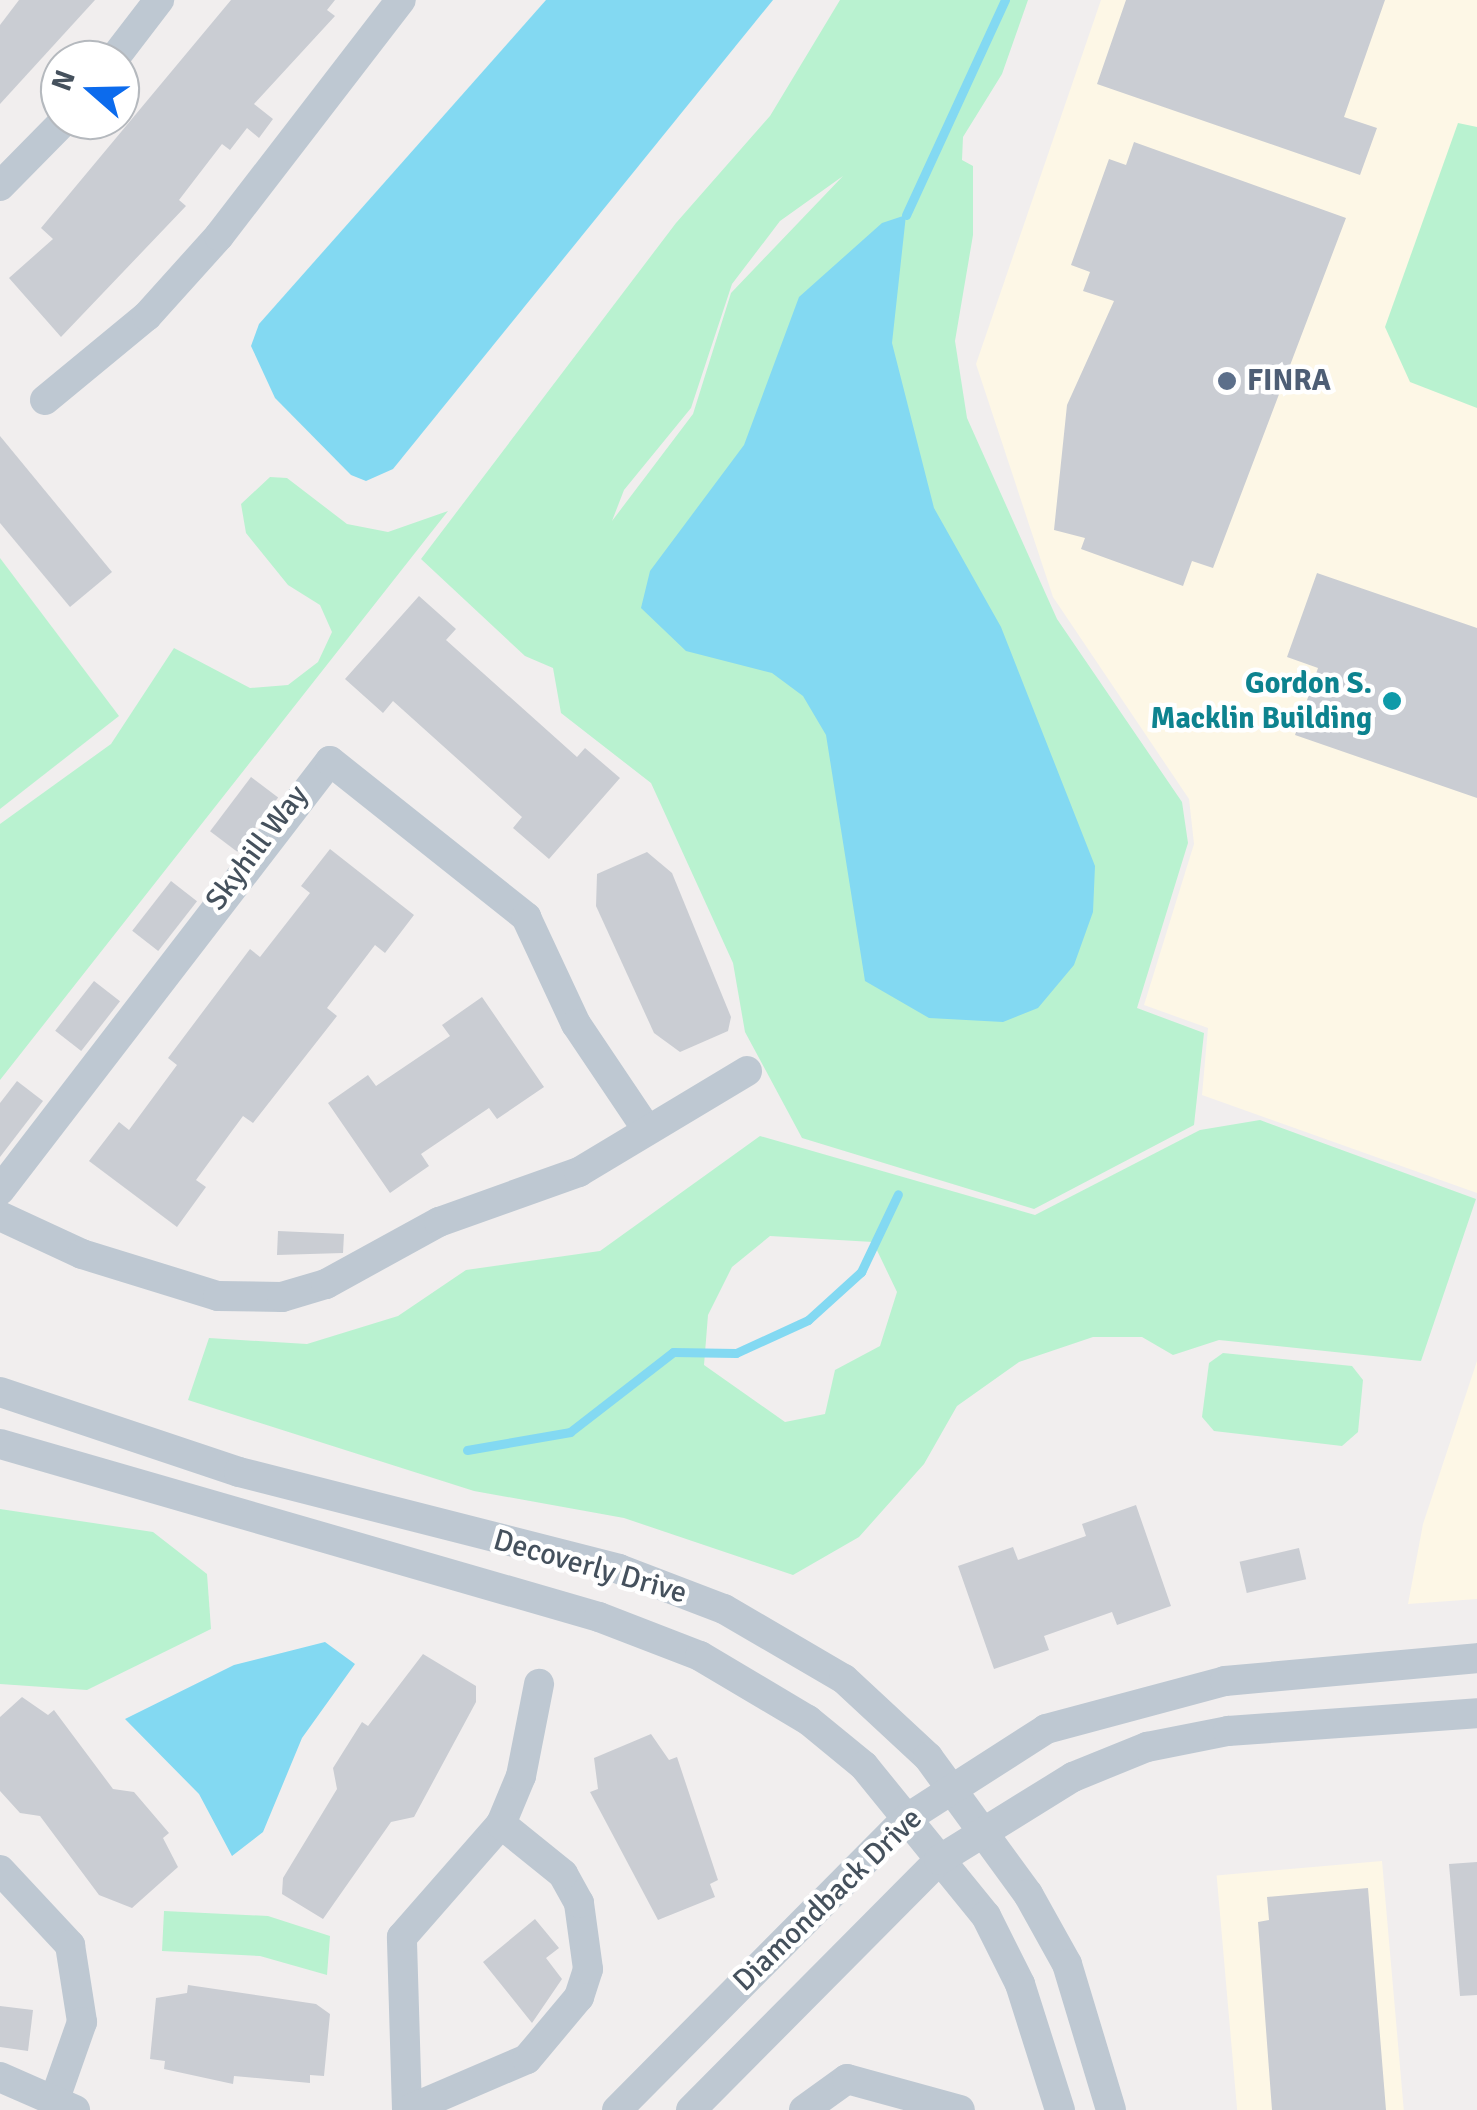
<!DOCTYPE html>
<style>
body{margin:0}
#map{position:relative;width:1477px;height:2110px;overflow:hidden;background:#f1eeee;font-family:Signika,sans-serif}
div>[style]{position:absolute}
.commercial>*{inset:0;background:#fdf7e6;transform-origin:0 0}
.green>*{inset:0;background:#b9f2d0}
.water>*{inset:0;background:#83d9f2}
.stream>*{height:9px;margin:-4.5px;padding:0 4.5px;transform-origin:4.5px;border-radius:4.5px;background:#83d9f2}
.building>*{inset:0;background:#cacdd3;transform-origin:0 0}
.minor>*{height:30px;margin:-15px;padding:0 15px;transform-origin:15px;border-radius:15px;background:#bec8d2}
.dots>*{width:28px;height:28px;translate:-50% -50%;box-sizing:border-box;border:5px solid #fff;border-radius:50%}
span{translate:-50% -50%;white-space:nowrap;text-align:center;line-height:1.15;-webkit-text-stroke:9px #fff;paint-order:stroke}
.service-label{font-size:30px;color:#4e5e75;font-weight:700}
.left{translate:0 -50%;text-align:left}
.culture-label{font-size:30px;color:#0d838f;font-weight:700}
.right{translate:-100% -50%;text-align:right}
.street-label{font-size:30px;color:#45515d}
.north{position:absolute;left:40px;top:40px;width:100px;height:100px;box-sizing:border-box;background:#fff;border:2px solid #b5b9be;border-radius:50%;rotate:290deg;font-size:28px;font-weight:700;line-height:40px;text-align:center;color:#45515d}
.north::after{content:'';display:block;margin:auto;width:35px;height:45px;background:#0c6bed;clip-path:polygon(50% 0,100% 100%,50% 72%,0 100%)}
</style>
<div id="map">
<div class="commercial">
<div style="clip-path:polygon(1101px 0,1477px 0,1477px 1193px,1202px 1095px,1208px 1028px,1144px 1005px,1194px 844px,1189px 799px,1053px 597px,976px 364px)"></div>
<div style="clip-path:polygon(1477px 1361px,1477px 1599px,1408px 1604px,1423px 1524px)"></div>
<div style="left:1382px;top:1861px;width:250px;height:166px;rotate:85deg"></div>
</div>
<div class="green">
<div style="clip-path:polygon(evenodd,840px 0,1028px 0,1002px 74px,963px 137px,962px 160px,973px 166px,973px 235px,955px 341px,967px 418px,1057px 619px,1182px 802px,1188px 843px,1137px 1008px,1204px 1033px,1194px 1125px,1034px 1209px,802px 1138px,745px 1032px,733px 963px,651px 783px,561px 713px,553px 668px,525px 656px,421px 559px,676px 223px,770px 116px,840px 0,843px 176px,731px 293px,693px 414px,612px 521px,624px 490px,691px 408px,732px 284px,780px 221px,843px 176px)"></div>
<div style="clip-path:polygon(1458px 123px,1477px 127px,1477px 408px,1410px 382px,1385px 327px)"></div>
<div style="clip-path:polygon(270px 477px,287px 478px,347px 524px,388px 532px,448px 511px,0 1080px,0 824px,111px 744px,174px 648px,250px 688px,288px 685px,318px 662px,332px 632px,320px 605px,288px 585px,246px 533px,241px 504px)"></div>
<div style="clip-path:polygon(0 558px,119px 716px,0 809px)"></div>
<div style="clip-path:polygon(evenodd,1260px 1120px,1476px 1199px,1421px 1361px,1219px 1340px,1173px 1355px,1142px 1337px,1093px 1337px,1019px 1362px,957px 1406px,924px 1464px,859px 1537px,793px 1575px,624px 1518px,474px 1491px,188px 1400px,209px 1338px,307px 1344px,398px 1316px,466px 1270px,600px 1251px,760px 1136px,1035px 1215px,1200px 1130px,1260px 1120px,770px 1236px,873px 1242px,897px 1292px,880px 1346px,835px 1370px,825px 1414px,785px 1422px,704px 1365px,708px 1315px,732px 1267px,770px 1236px)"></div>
<div style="clip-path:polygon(1223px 1353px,1352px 1366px,1363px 1380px,1358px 1432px,1342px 1446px,1214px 1431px,1202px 1417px,1209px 1363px)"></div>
<div style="clip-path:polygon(0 1509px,153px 1532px,207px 1574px,211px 1629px,87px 1690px,0 1684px)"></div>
<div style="clip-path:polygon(164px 1911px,268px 1916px,330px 1936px,327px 1975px,260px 1956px,162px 1951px)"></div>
</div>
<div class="water">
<div style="clip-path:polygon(546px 0,773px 0,393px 469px,366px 481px,351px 475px,275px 398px,251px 346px,259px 324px)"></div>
<div style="clip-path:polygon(906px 215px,892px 343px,934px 508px,1001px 627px,1095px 866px,1093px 912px,1074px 965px,1038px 1008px,1003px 1022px,929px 1018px,865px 981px,826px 735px,803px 696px,772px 673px,686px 651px,641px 608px,650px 571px,744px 445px,799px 297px,882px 223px)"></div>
<div style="clip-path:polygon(325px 1642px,355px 1664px,302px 1738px,263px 1832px,232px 1856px,199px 1794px,125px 1719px,234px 1665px)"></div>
</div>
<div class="stream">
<div style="left:906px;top:215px;width:237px;rotate:-65.3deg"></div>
<div style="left:467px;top:1450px;width:105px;rotate:-9.9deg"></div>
<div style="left:570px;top:1432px;width:130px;rotate:-37.8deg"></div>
<div style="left:673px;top:1352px;width:63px;rotate:0.9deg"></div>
<div style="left:736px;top:1353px;width:79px;rotate:-24.6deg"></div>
<div style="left:808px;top:1320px;width:72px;rotate:-42.2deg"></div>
<div style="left:861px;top:1272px;width:86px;rotate:-64.6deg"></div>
</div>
<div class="building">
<div style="clip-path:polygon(19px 0,95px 0,0 104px,0 25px)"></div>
<div style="clip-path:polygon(231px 0,335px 0,327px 10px,335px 16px,254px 104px,273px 119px,259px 138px,247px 128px,230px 150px,222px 144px,179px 200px,186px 206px,61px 337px,9px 278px,53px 239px,41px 228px)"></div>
<div style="clip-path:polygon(1126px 0,1385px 0,1344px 117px,1377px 128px,1360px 175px,1097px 84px)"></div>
<div style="clip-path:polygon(1134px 142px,1346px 218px,1213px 568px,1192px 561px,1183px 586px,1081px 549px,1085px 538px,1054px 530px,1067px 405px,1114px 301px,1083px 291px,1090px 272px,1071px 265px,1109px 159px,1126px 165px)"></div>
<div style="clip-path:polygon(0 436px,112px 572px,70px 607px,0 523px)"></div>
<div style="clip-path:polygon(1317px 573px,1477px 628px,1477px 798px,1295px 735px,1318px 668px,1287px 657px)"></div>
<div style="clip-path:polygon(419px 596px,456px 629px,446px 640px,577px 757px,585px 748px,620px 778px,549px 859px,513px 828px,522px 817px,393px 701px,383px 713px,345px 679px)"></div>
<div style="left:251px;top:777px;width:34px;height:68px;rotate:37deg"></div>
<div style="clip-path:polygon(330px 849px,414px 915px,385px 953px,375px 945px,327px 1008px,337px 1016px,253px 1123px,243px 1116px,196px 1180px,206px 1187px,177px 1227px,89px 1161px,119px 1122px,129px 1130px,177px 1065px,168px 1058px,250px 949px,260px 957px,310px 893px,301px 886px)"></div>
<div style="clip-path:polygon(647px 852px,672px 873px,731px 1017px,728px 1031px,680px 1052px,654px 1033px,596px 906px,597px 874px)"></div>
<div style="left:171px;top:881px;width:33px;height:63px;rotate:38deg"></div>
<div style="left:94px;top:981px;width:33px;height:63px;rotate:38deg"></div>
<div style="clip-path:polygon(482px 997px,544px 1087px,497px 1119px,489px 1108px,421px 1154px,429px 1166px,390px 1193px,328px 1103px,368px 1075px,376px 1086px,450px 1036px,442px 1025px)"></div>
<div style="clip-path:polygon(17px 1081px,43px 1101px,0 1157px,0 1103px)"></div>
<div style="clip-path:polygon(278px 1231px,344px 1234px,343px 1253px,277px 1255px)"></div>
<div style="clip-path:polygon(1136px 1505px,1171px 1606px,1117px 1625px,1112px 1612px,1044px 1636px,1049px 1650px,994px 1669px,958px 1566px,1013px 1547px,1018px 1560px,1086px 1536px,1082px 1524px)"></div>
<div style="left:1299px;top:1548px;width:32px;height:61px;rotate:77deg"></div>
<div style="clip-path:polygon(423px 1654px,476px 1686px,476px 1702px,414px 1817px,391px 1822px,323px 1919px,282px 1894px,283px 1878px,337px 1789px,333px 1768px,362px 1722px,368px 1726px)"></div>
<div style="clip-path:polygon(22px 1697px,48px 1715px,54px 1710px,113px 1789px,134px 1792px,169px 1833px,163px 1838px,178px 1867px,132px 1908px,99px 1895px,40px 1816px,20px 1813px,0 1791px,0 1717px)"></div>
<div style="clip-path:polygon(651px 1734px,669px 1760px,677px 1757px,718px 1880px,710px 1884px,715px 1897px,658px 1920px,590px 1792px,598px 1789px,594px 1758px)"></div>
<div style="clip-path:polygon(1477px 1862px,1477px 1995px,1460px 1996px,1449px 1864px)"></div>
<div style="clip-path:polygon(1368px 1888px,1386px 2110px,1272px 2110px,1258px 1922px,1269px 1920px,1267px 1897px)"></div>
<div style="clip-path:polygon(535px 1919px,559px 1948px,546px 1958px,562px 1979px,532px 2023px,483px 1962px)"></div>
<div style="clip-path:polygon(188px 1985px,316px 2004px,330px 2014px,324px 2076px,310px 2075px,310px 2083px,234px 2076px,233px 2084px,164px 2069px,165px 2061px,150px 2059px,156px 1998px,187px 1993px)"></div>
<div style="clip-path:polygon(0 2006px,33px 2010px,28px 2051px,0 2047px)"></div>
</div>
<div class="minor">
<div style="left:113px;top:60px;width:76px;rotate:-52.5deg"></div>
<div style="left:0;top:186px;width:93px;rotate:-45.4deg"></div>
<div style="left:45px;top:400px;width:132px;rotate:-39.5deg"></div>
<div style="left:147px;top:316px;width:108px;rotate:-48deg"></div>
<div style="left:219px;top:236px;width:298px;rotate:-52.4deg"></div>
<div style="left:0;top:1190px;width:541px;rotate:-52.43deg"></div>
<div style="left:330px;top:761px;width:251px;rotate:38.5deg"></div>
<div style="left:526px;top:917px;width:118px;rotate:65deg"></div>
<div style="left:576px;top:1024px;width:125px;rotate:56.1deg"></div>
<div style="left:0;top:1216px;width:90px;rotate:24.9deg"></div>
<div style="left:82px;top:1254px;width:142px;rotate:17.2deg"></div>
<div style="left:218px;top:1296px;width:64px;rotate:0.9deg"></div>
<div style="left:282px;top:1297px;width:46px;rotate:-16.5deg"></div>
<div style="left:326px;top:1284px;width:129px;rotate:-28.8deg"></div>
<div style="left:439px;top:1222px;width:149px;rotate:-19.7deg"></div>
<div style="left:579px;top:1172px;width:196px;rotate:-31deg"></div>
<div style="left:0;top:1392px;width:252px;rotate:18.5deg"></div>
<div style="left:239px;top:1472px;width:392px;rotate:14.3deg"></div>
<div style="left:619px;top:1569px;width:112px;rotate:20.9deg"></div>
<div style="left:724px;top:1609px;width:139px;rotate:30.3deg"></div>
<div style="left:844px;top:1679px;width:115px;rotate:42.9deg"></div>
<div style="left:928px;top:1757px;width:170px;rotate:53.9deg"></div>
<div style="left:1028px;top:1894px;width:80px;rotate:60.9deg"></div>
<div style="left:1067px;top:1964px;width:152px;rotate:73.2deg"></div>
<div style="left:0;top:1444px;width:623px;rotate:16.11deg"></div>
<div style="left:599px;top:1617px;width:108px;rotate:21.1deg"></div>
<div style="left:700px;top:1656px;width:126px;rotate:30.7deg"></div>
<div style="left:808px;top:1720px;width:72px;rotate:39.4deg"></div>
<div style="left:864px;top:1766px;width:193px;rotate:50.9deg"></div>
<div style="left:986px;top:1916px;width:76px;rotate:63.4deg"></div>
<div style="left:1020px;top:1984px;width:132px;rotate:72.4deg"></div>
<div style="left:0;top:1870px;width:103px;rotate:47deg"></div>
<div style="left:70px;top:1945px;width:78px;rotate:81.1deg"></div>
<div style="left:82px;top:2022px;width:78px;rotate:109.4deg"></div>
<div style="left:0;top:2077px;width:82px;rotate:23.7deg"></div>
<div style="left:407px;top:2110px;width:173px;rotate:-91.7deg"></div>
<div style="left:402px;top:1937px;width:150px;rotate:-48.8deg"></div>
<div style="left:501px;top:1824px;width:52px;rotate:-67.4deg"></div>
<div style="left:521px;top:1776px;width:94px;rotate:-78.9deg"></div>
<div style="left:408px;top:2110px;width:129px;rotate:-23.2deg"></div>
<div style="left:527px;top:2059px;width:81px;rotate:-50deg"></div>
<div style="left:579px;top:1997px;width:29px;rotate:-72deg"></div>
<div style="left:588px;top:1969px;width:67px;rotate:-97.8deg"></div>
<div style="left:579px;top:1903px;width:33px;rotate:-119deg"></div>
<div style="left:563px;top:1874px;width:80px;rotate:-141.1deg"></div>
<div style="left:617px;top:2110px;width:410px;rotate:-45.2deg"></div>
<div style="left:906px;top:1819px;width:166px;rotate:-32.7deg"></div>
<div style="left:1046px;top:1729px;width:185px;rotate:-15deg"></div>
<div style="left:1225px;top:1681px;width:253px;rotate:-5.2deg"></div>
<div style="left:691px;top:2110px;width:352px;rotate:-45.2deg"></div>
<div style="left:939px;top:1860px;width:158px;rotate:-31.8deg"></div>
<div style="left:1073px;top:1777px;width:80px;rotate:-22.1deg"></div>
<div style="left:1147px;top:1747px;width:83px;rotate:-11.2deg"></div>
<div style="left:1228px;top:1731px;width:250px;rotate:-4.1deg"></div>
<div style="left:804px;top:2110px;width:53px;rotate:-35.8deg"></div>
<div style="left:847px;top:2079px;width:117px;rotate:15.3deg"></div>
</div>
<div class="dots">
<div style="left:1227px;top:381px;background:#5c6f8a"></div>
<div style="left:1392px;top:701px;background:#0f9aa8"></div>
</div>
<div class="service-label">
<span class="left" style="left:1247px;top:381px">FINRA</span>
</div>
<div class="culture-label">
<span class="right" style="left:1372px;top:701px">Gordon S.<br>Macklin Building</span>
</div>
<div class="street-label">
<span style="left:257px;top:848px;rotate:-53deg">Skyhill Way</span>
<span style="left:590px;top:1567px;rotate:16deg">Decoverly Drive</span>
<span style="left:828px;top:1900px;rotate:-44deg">Diamondback Drive</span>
</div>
<div class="north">N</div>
</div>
